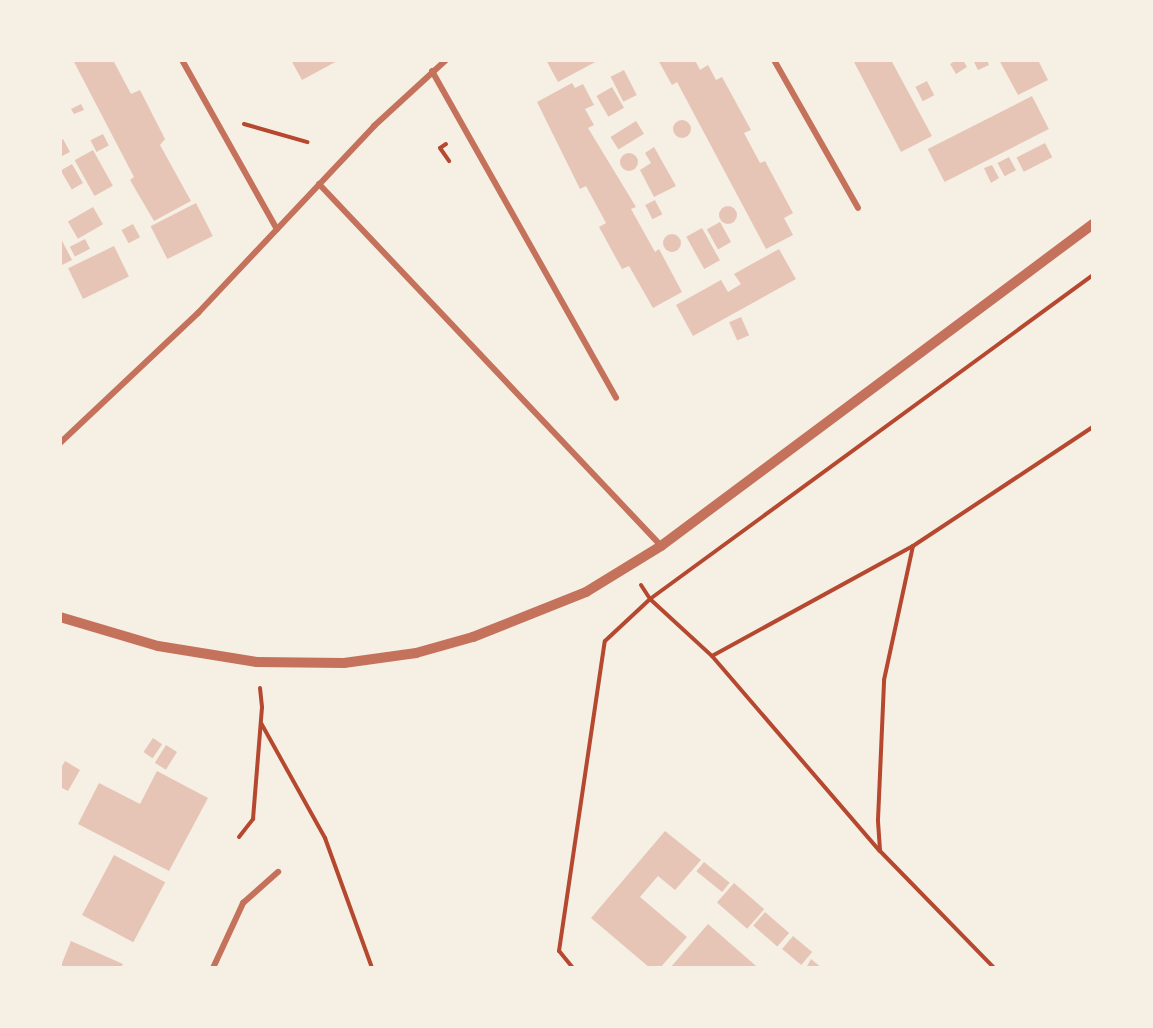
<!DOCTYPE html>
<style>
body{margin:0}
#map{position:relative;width:1153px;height:1028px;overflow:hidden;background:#f6efe4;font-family:Barlow,sans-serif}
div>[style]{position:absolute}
.building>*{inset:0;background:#e6c5b7;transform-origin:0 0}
.round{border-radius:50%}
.path>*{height:4px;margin:-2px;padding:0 2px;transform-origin:2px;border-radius:2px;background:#b5482f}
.minor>*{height:6px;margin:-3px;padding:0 3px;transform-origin:3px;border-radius:3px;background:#c5725c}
.tertiary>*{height:10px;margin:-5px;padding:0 5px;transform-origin:5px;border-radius:5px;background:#c5725c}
span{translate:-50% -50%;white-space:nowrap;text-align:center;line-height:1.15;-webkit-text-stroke:6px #f6efe4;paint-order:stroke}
.frame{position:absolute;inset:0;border:62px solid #f6efe4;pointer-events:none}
</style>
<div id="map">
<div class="building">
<div style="clip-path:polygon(73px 60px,118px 60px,114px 62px,131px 94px,140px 90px,165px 139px,160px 145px,191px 201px,154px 221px,130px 180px,134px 177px)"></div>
<div style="clip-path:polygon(291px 60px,339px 60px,302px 80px)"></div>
<div style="clip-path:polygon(546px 60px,599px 60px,558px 82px)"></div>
<div style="clip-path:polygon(658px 60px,695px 60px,700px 70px,708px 65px,716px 80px,722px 77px,751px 130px,744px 133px,760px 163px,765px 161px,793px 213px,784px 218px,793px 235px,766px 249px,677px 82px,672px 85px)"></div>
<div style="clip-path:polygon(853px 60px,891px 60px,932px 136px,901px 152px)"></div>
<div style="clip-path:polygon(957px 60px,963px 60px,967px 67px,956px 74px,950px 64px)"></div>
<div style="clip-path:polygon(973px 60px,987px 60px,989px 65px,978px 70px)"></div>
<div style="clip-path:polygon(999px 60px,1044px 60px,1039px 62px,1048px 80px,1018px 95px)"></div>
<div style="left:624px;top:70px;width:28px;height:15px;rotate:63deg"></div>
<div style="left:927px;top:81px;width:16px;height:13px;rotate:63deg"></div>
<div style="clip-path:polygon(572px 83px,575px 88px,583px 84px,594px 105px,585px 109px,594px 125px,588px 128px,636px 207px,631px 209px,655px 252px,659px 249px,682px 292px,653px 308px,629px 266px,622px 269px,599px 227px,606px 223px,586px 186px,580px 189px,537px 102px)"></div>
<div style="left:612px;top:87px;width:24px;height:18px;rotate:60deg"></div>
<div style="left:1032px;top:96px;width:37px;height:117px;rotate:63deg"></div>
<div style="clip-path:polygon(81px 104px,84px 110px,74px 114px,71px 109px)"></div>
<div class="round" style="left:673px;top:120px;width:18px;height:18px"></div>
<div style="left:636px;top:121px;width:15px;height:30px;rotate:58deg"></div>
<div style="left:103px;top:134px;width:13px;height:14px;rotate:63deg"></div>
<div style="clip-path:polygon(63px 139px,70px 152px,60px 157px,60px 141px)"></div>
<div style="left:1045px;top:143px;width:16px;height:32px;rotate:63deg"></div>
<div style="clip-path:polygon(654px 147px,676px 186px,654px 197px,640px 170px,651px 163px,645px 153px)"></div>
<div style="left:93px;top:150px;width:41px;height:21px;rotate:61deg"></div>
<div class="round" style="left:620px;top:153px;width:18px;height:18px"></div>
<div style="left:1009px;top:157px;width:15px;height:13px;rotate:62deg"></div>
<div style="left:72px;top:164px;width:22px;height:13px;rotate:60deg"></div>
<div style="clip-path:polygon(992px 165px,999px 178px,991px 183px,984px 168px)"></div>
<div style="left:655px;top:200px;width:16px;height:11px;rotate:63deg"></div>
<div style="left:196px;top:203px;width:37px;height:51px;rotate:63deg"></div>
<div class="round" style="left:719px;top:206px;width:18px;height:18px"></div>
<div style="left:93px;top:207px;width:20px;height:29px;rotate:60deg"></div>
<div style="left:720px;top:222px;width:23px;height:15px;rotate:61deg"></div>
<div style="left:133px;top:224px;width:15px;height:13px;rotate:62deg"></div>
<div style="left:702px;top:228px;width:37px;height:18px;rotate:61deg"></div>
<div class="round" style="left:663px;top:234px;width:18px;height:18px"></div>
<div style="clip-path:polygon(60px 237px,72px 260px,60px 266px)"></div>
<div style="left:85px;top:239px;width:11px;height:17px;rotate:63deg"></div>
<div style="left:114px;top:246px;width:34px;height:51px;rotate:64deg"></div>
<div style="clip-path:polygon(779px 249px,796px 279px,693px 336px,676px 305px,721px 280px,728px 292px,741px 284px,734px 274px)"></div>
<div style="left:741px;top:317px;width:20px;height:13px;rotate:66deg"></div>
<div style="left:153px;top:738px;width:11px;height:17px;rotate:34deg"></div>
<div style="left:166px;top:745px;width:13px;height:21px;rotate:32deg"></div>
<div style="clip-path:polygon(65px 761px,80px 770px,68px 791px,60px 787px,60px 770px)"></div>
<div style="clip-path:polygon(157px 771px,208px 798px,169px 871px,78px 824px,99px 783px,140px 804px)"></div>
<div style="clip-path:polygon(665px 831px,701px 860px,675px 890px,658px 876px,640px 897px,687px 937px,660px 968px,650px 968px,591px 918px)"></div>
<div style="left:114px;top:855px;width:58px;height:68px;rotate:28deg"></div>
<div style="left:704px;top:862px;width:33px;height:12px;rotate:39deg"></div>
<div style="left:734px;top:883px;width:40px;height:26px;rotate:41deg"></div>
<div style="left:765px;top:912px;width:32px;height:18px;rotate:41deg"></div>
<div style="clip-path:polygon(708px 924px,756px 966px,754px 968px,670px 968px)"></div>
<div style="left:793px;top:936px;width:25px;height:17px;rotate:40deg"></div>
<div style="clip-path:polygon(71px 941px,123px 964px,121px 968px,60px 968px)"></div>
<div style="clip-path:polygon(811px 959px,822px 968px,806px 968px)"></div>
</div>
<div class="path">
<div style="left:244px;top:124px;width:66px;rotate:15.9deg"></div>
<div style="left:446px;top:144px;width:7px;rotate:146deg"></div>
<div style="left:440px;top:148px;width:16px;rotate:55deg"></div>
<div style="left:641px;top:585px;width:17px;rotate:57deg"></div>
<div style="left:650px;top:599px;width:84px;rotate:42.6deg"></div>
<div style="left:712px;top:656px;width:257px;rotate:49.3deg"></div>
<div style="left:880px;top:851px;width:163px;rotate:45.7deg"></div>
<div style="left:712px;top:656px;width:229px;rotate:-28.7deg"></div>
<div style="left:913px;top:546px;width:216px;rotate:-33.5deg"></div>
<div style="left:261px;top:723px;width:132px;rotate:60.9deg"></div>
<div style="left:325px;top:838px;width:138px;rotate:70.1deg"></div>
<div style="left:239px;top:837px;width:23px;rotate:-52deg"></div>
<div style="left:253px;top:819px;width:112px;rotate:-85.4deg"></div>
<div style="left:262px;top:707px;width:19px;rotate:-96deg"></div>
<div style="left:880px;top:850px;width:30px;rotate:-94deg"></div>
<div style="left:878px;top:820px;width:140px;rotate:-87.5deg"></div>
<div style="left:884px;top:680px;width:137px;rotate:-77.8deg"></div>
<div style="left:573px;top:968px;width:22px;rotate:-129deg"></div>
<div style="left:559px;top:951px;width:313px;rotate:-81.6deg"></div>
<div style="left:605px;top:641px;width:62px;rotate:-43deg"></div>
<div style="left:650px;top:599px;width:549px;rotate:-36.18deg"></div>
</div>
<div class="minor">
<div style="left:182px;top:60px;width:194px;rotate:60.7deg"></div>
<div style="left:774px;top:60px;width:170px;rotate:60.4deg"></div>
<div style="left:432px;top:71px;width:375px;rotate:60.6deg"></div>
<div style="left:319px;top:184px;width:498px;rotate:46.6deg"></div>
<div style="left:60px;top:443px;width:190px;rotate:-43.3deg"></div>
<div style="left:198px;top:313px;width:257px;rotate:-46.7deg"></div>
<div style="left:374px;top:126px;width:98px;rotate:-42.5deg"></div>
<div style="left:213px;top:968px;width:72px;rotate:-65.2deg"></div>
<div style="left:243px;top:903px;width:47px;rotate:-41.5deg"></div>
</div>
<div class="tertiary">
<div style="left:60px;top:617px;width:102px;rotate:16.5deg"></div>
<div style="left:158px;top:646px;width:100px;rotate:9.2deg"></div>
<div style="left:257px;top:662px;width:87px;rotate:0.7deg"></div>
<div style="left:344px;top:663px;width:73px;rotate:-7.9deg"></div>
<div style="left:416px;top:653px;width:59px;rotate:-15.7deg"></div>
<div style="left:473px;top:637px;width:122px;rotate:-21.7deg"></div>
<div style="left:586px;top:592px;width:88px;rotate:-31.5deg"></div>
<div style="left:661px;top:546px;width:539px;rotate:-36.7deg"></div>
</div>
<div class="frame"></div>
</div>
